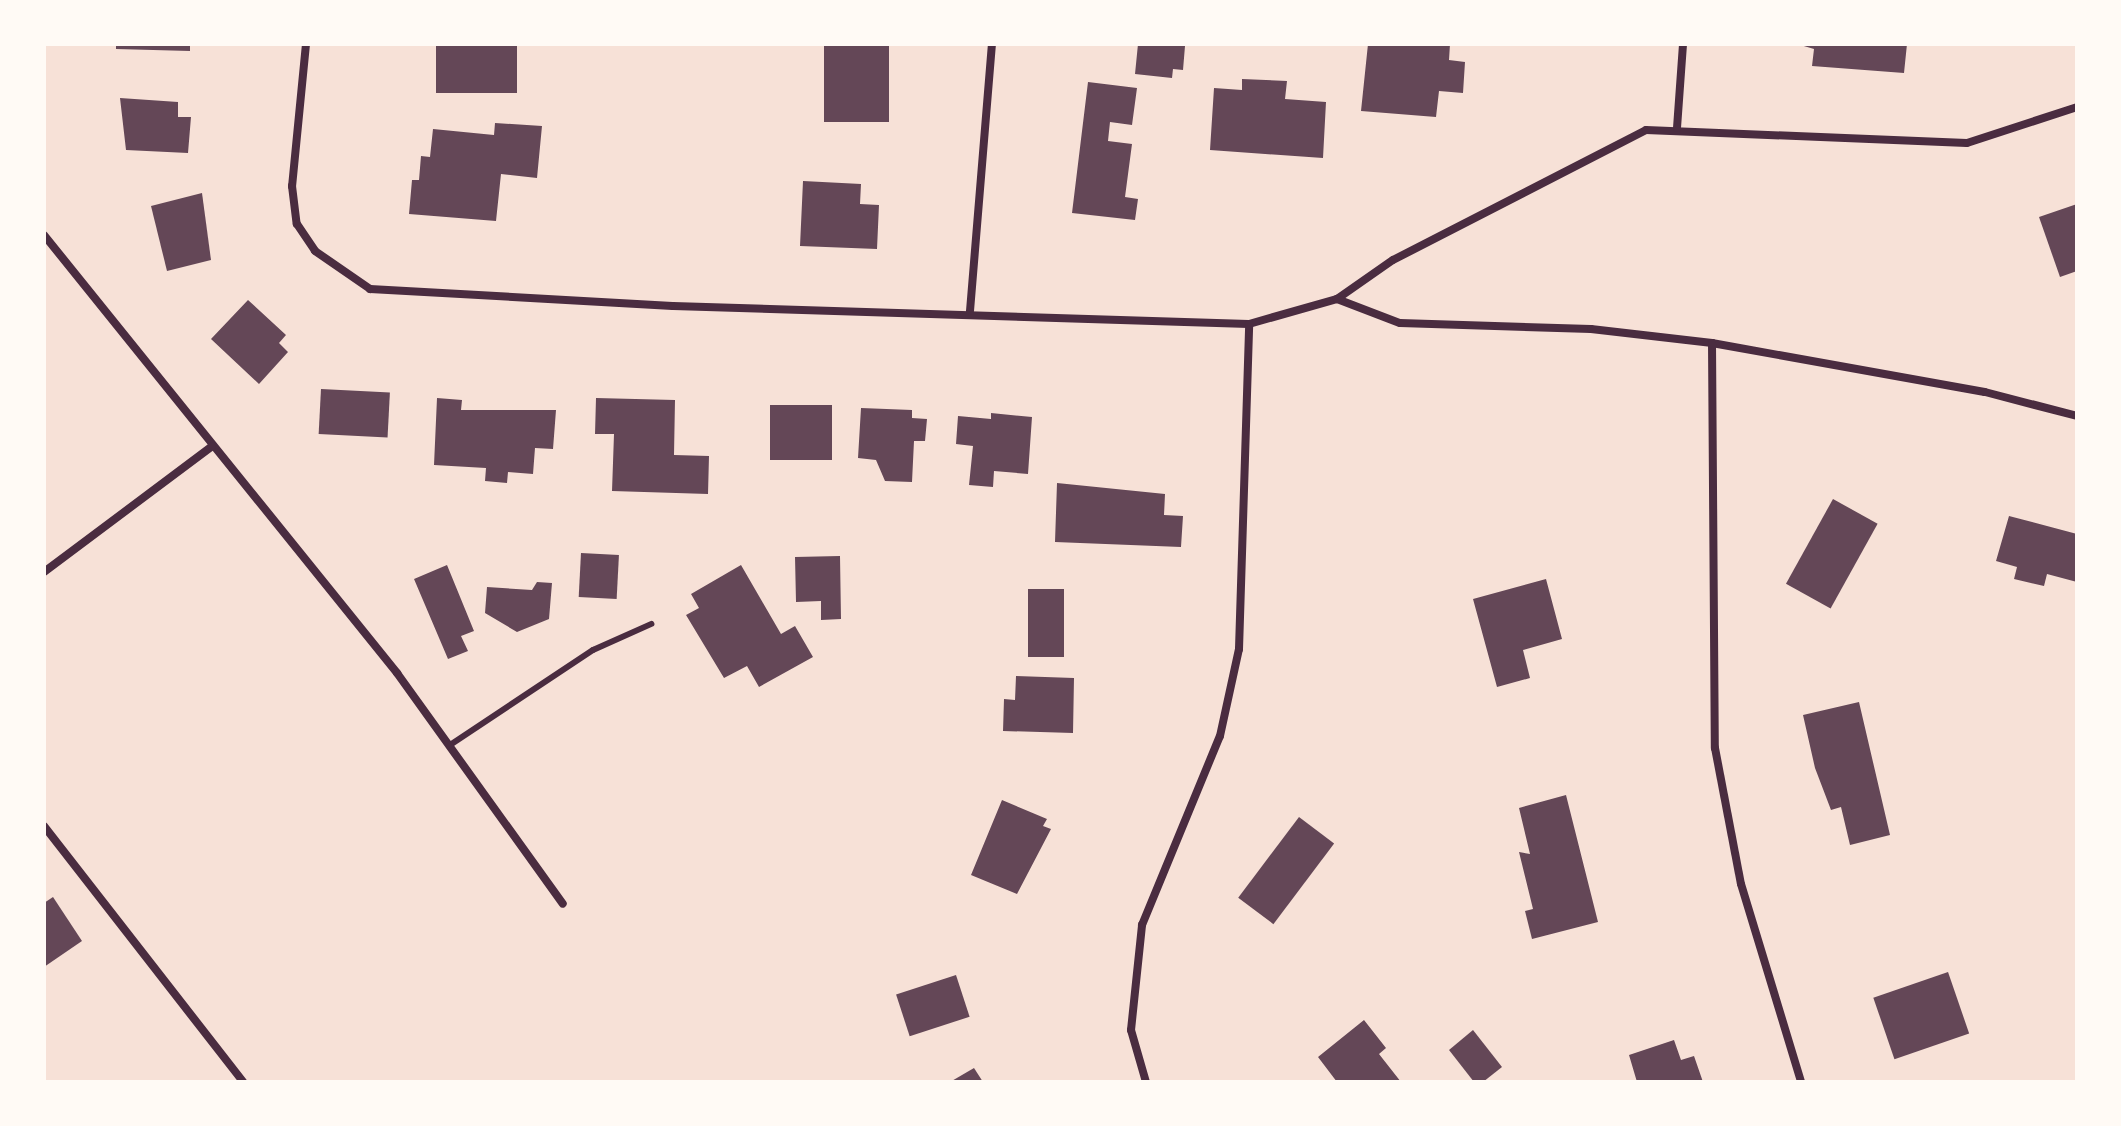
<!DOCTYPE html>
<style>
body{margin:0}
#map{position:relative;width:2121px;height:1126px;overflow:hidden;background:#f7e1d7;font-family:Signika,sans-serif}
div>[style]{position:absolute}
.building>*{inset:0;background:#644757;transform-origin:0 0}
.service>*{height:6px;margin:-3px;padding:0 3px;transform-origin:3px;border-radius:3px;background:#4a2c40}
.minor>*{height:8px;margin:-4px;padding:0 4px;transform-origin:4px;border-radius:4px;background:#4a2c40}
span{translate:-50% -50%;white-space:nowrap;text-align:center;line-height:1.15;-webkit-text-stroke:6px #fffaf5;paint-order:stroke}
.frame{position:absolute;inset:0;border:46px solid #fffaf5;pointer-events:none}
</style>
<div id="map">
<div class="building">
<div style="clip-path:polygon(116px 44px,190px 44px,190px 51px,116px 49px)"></div>
<div style="left:436px;top:44px;width:81px;height:49px"></div>
<div style="left:824px;top:44px;width:65px;height:78px"></div>
<div style="clip-path:polygon(1138px 44px,1185px 46px,1183px 70px,1173px 69px,1172px 78px,1135px 74px)"></div>
<div style="clip-path:polygon(1368px 44px,1450px 44px,1449px 60px,1465px 62px,1463px 93px,1439px 91px,1436px 117px,1361px 111px)"></div>
<div style="clip-path:polygon(1797px 44px,1907px 44px,1904px 73px,1812px 66px,1814px 49px)"></div>
<div style="clip-path:polygon(1242px 79px,1287px 81px,1285px 99px,1326px 102px,1323px 158px,1210px 150px,1214px 88px,1242px 90px)"></div>
<div style="clip-path:polygon(1088px 82px,1137px 88px,1132px 125px,1110px 122px,1108px 141px,1132px 144px,1125px 197px,1138px 199px,1135px 220px,1072px 213px)"></div>
<div style="clip-path:polygon(120px 98px,178px 102px,178px 117px,191px 117px,188px 153px,126px 150px)"></div>
<div style="clip-path:polygon(495px 123px,542px 126px,537px 178px,501px 174px,496px 221px,409px 214px,412px 180px,419px 180px,421px 156px,430px 157px,433px 129px,494px 135px)"></div>
<div style="clip-path:polygon(803px 181px,861px 184px,860px 204px,879px 205px,877px 249px,800px 246px)"></div>
<div style="clip-path:polygon(202px 193px,211px 260px,167px 271px,151px 206px)"></div>
<div style="clip-path:polygon(2077px 204px,2077px 271px,2060px 277px,2039px 217px)"></div>
<div style="clip-path:polygon(248px 300px,286px 335px,279px 343px,288px 352px,259px 384px,211px 339px)"></div>
<div style="left:321px;top:389px;width:69px;height:45px;rotate:3deg"></div>
<div style="clip-path:polygon(437px 398px,462px 400px,461px 410px,556px 410px,553px 449px,535px 448px,533px 474px,508px 472px,507px 483px,485px 481px,486px 468px,434px 465px)"></div>
<div style="clip-path:polygon(596px 398px,675px 400px,674px 455px,709px 456px,708px 494px,612px 491px,614px 434px,595px 434px)"></div>
<div style="left:770px;top:405px;width:62px;height:55px"></div>
<div style="clip-path:polygon(861px 408px,912px 410px,912px 418px,927px 419px,925px 441px,914px 441px,912px 482px,885px 481px,876px 460px,858px 458px)"></div>
<div style="clip-path:polygon(991px 413px,1032px 417px,1028px 474px,994px 471px,993px 487px,969px 485px,973px 446px,956px 444px,958px 416px,991px 419px)"></div>
<div style="clip-path:polygon(1057px 483px,1165px 494px,1164px 515px,1183px 516px,1181px 547px,1055px 542px)"></div>
<div style="left:1833px;top:499px;width:51px;height:97px;rotate:29deg"></div>
<div style="clip-path:polygon(2009px 516px,2077px 534px,2077px 582px,2047px 574px,2044px 586px,2014px 579px,2017px 567px,1996px 561px)"></div>
<div style="left:581px;top:553px;width:38px;height:44px;rotate:3deg"></div>
<div style="clip-path:polygon(840px 556px,841px 619px,821px 620px,821px 601px,796px 602px,795px 557px)"></div>
<div style="clip-path:polygon(447px 565px,474px 631px,461px 636px,468px 651px,448px 659px,414px 579px)"></div>
<div style="clip-path:polygon(741px 565px,781px 634px,795px 626px,813px 657px,759px 687px,747px 666px,724px 678px,686px 615px,699px 608px,691px 594px)"></div>
<div style="clip-path:polygon(1546px 579px,1562px 639px,1523px 650px,1530px 678px,1497px 687px,1473px 599px)"></div>
<div style="clip-path:polygon(537px 582px,552px 583px,549px 619px,517px 632px,485px 613px,487px 587px,532px 590px)"></div>
<div style="left:1028px;top:589px;width:36px;height:68px"></div>
<div style="clip-path:polygon(1016px 676px,1074px 678px,1073px 733px,1003px 731px,1004px 699px,1015px 700px)"></div>
<div style="clip-path:polygon(1859px 702px,1890px 835px,1850px 845px,1841px 807px,1831px 810px,1815px 768px,1803px 715px)"></div>
<div style="clip-path:polygon(1566px 795px,1598px 922px,1532px 939px,1525px 911px,1533px 909px,1519px 852px,1530px 854px,1519px 808px)"></div>
<div style="clip-path:polygon(1002px 800px,1047px 819px,1043px 826px,1051px 829px,1017px 894px,971px 875px)"></div>
<div style="left:1299px;top:817px;width:44px;height:101px;rotate:37deg"></div>
<div style="clip-path:polygon(53px 897px,82px 941px,44px 967px,44px 903px)"></div>
<div style="left:1948px;top:972px;width:65px;height:79px;rotate:71deg"></div>
<div style="left:956px;top:975px;width:44px;height:63px;rotate:72deg"></div>
<div style="clip-path:polygon(1364px 1020px,1386px 1048px,1379px 1054px,1401px 1082px,1337px 1082px,1318px 1057px)"></div>
<div style="clip-path:polygon(1473px 1030px,1502px 1067px,1483px 1082px,1474px 1082px,1449px 1050px)"></div>
<div style="clip-path:polygon(1674px 1040px,1681px 1060px,1694px 1056px,1703px 1082px,1637px 1082px,1629px 1055px)"></div>
<div style="clip-path:polygon(974px 1068px,983px 1082px,950px 1082px)"></div>
</div>
<div class="service">
<div style="left:450px;top:745px;width:172px;rotate:-33.6deg"></div>
<div style="left:593px;top:650px;width:64px;rotate:-24.1deg"></div>
</div>
<div class="minor">
<div style="left:306px;top:44px;width:143px;rotate:95.6deg"></div>
<div style="left:292px;top:186px;width:38px;rotate:83deg"></div>
<div style="left:297px;top:224px;width:32px;rotate:56deg"></div>
<div style="left:315px;top:251px;width:67px;rotate:34.6deg"></div>
<div style="left:370px;top:289px;width:303px;rotate:3.2deg"></div>
<div style="left:673px;top:306px;width:576px;rotate:1.79deg"></div>
<div style="left:1249px;top:324px;width:91px;rotate:-15.9deg"></div>
<div style="left:1337px;top:299px;width:68px;rotate:-34.9deg"></div>
<div style="left:1393px;top:260px;width:284px;rotate:-27.2deg"></div>
<div style="left:1646px;top:130px;width:321px;rotate:2.3deg"></div>
<div style="left:1967px;top:143px;width:116px;rotate:-18.1deg"></div>
<div style="left:1677px;top:128px;width:84px;rotate:-85.9deg"></div>
<div style="left:44px;top:235px;width:563px;rotate:51.13deg"></div>
<div style="left:397px;top:673px;width:284px;rotate:54.3deg"></div>
<div style="left:1337px;top:299px;width:67px;rotate:20.9deg"></div>
<div style="left:1400px;top:323px;width:191px;rotate:1.8deg"></div>
<div style="left:1591px;top:329px;width:122px;rotate:6.6deg"></div>
<div style="left:1712px;top:343px;width:277px;rotate:10.2deg"></div>
<div style="left:1985px;top:392px;width:95px;rotate:14.6deg"></div>
<div style="left:970px;top:311px;width:268px;rotate:-85.3deg"></div>
<div style="left:1712px;top:343px;width:405px;rotate:89.6deg"></div>
<div style="left:1715px;top:748px;width:138px;rotate:79.2deg"></div>
<div style="left:1741px;top:884px;width:207px;rotate:73.1deg"></div>
<div style="left:44px;top:572px;width:209px;rotate:-36.8deg"></div>
<div style="left:44px;top:826px;width:324px;rotate:52.1deg"></div>
<div style="left:1146px;top:1082px;width:54px;rotate:-106.1deg"></div>
<div style="left:1131px;top:1030px;width:106px;rotate:-84deg"></div>
<div style="left:1142px;top:925px;width:204px;rotate:-67.6deg"></div>
<div style="left:1220px;top:736px;width:89px;rotate:-77.7deg"></div>
<div style="left:1239px;top:649px;width:325px;rotate:-88.2deg"></div>
</div>
<div class="frame"></div>
</div>
